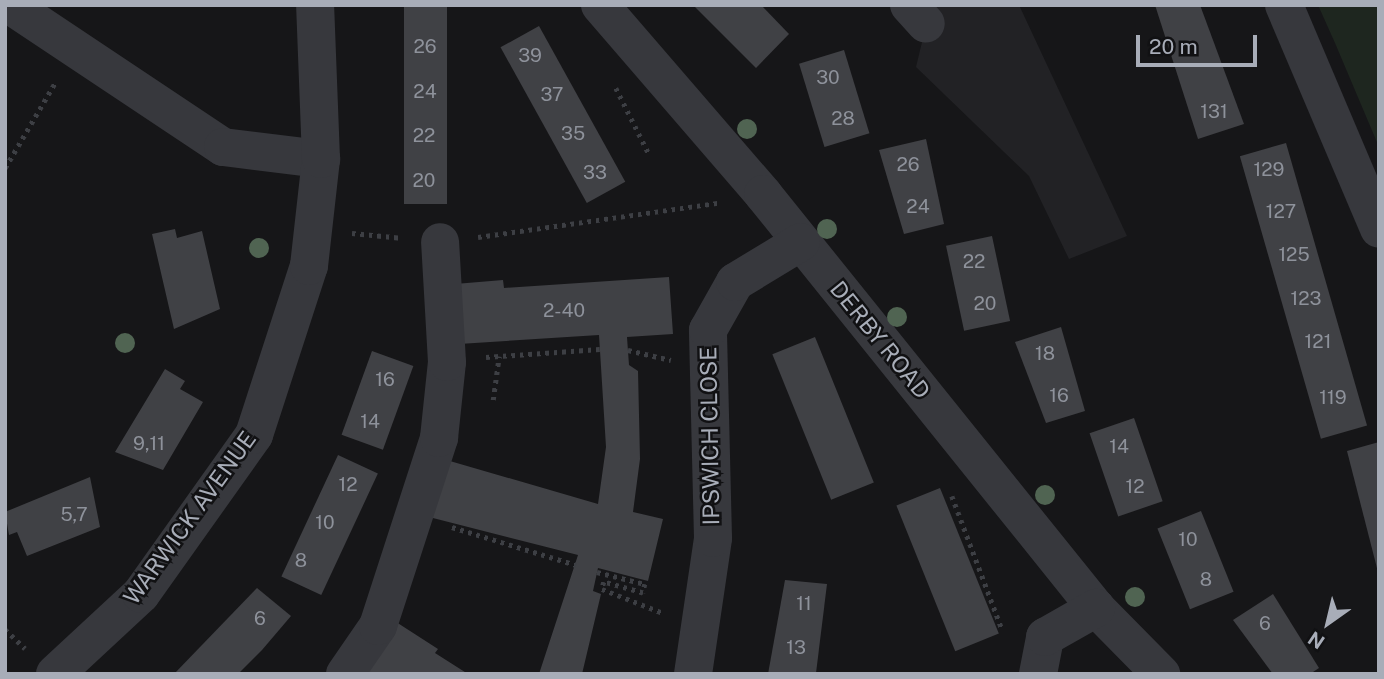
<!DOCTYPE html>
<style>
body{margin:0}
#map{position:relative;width:1384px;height:679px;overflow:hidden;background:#161618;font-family:"Public Sans",sans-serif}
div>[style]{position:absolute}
.built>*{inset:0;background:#222225}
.green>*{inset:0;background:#1e261f}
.building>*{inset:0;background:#404145;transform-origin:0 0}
.path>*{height:4.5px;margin-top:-2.25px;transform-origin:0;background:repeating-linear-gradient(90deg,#3d3f44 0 3.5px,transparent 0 8.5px)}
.minor>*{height:38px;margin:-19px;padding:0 19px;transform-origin:19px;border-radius:19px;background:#37383d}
.trees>*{width:20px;height:20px;margin:-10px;border-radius:50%;background:#506452}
span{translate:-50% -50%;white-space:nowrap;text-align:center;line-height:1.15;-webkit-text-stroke:5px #111113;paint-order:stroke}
.number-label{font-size:19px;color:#8e929b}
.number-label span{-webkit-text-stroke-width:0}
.street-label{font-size:23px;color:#a8adb8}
.frame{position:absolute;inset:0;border:7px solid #a8adb8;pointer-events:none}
.north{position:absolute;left:1293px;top:588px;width:70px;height:70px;-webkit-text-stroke:5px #111113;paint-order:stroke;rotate:214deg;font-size:19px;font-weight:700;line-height:28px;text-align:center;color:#a8adb8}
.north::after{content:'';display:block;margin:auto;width:24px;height:32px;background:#a8adb8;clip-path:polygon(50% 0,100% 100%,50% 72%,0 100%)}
.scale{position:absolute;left:1136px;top:35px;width:121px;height:32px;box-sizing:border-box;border:4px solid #a8adb8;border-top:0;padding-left:9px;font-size:21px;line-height:24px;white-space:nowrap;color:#a8adb8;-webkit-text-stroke:5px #111113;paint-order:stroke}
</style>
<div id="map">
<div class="built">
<div style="clip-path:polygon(931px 5px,1019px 5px,1127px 236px,1069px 259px,1029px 176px,916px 67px)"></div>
</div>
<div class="green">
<div style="clip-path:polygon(1318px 5px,1379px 5px,1379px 147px,1335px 43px)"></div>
</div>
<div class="building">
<div style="left:404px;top:5px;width:43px;height:199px"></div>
<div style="clip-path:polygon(693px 5px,761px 5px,789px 34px,756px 68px)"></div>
<div style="clip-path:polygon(1155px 5px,1200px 5px,1244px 124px,1198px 139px)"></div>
<div style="left:539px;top:26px;width:178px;height:44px;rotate:61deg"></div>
<div style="left:844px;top:50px;width:87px;height:47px;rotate:73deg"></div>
<div style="clip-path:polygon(926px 139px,944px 224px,904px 234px,879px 150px)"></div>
<div style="left:1286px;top:143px;width:294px;height:48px;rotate:74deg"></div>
<div style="clip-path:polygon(175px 229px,177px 238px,202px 231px,220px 309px,174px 329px,152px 234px)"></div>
<div style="left:992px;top:236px;width:87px;height:47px;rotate:78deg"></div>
<div style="clip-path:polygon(669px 277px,673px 334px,627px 337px,629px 365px,638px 371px,640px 459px,633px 512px,663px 519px,648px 581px,598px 568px,593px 591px,601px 594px,582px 674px,539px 674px,578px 555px,429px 517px,443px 459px,598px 504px,606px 447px,599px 335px,459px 344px,455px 284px,503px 280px,504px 288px)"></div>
<div style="clip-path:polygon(1061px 327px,1085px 411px,1046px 423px,1015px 342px)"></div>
<div style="left:815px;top:337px;width:157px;height:46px;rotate:68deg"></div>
<div style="left:372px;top:351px;width:44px;height:89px;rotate:20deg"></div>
<div style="clip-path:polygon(165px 369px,185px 381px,180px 389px,203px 402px,163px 470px,115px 452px)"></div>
<div style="left:1134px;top:418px;width:88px;height:47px;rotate:71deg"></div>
<div style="clip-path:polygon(1379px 442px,1379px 572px,1378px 572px,1347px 451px)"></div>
<div style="left:338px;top:455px;width:44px;height:134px;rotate:25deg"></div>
<div style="clip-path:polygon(90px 477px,100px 527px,27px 556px,17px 532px,9px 535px,5px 512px)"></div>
<div style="left:940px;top:488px;width:157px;height:47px;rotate:68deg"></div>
<div style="left:1201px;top:511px;width:87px;height:47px;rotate:68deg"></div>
<div style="clip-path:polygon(785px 580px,827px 584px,816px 673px,768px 674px)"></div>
<div style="clip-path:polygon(257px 588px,291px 616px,262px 650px,238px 674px,174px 674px)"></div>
<div style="clip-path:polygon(1273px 594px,1319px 668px,1310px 674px,1273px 674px,1233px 620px)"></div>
<div style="clip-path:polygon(393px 620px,438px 649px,435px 653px,468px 674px,360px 674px)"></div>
</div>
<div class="path">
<div style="left:616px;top:88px;width:76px;rotate:63.4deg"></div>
<div style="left:5px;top:168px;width:101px;rotate:-59.6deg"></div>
<div style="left:352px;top:233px;width:51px;rotate:5.6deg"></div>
<div style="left:478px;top:237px;width:242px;rotate:-8.1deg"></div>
<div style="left:628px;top:350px;width:44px;rotate:13.1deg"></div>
<div style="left:486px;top:357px;width:114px;rotate:-4deg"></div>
<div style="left:493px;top:400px;width:44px;rotate:-82.2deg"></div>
<div style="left:952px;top:496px;width:142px;rotate:69.4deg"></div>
<div style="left:452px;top:527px;width:130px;rotate:17deg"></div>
<div style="left:597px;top:572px;width:49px;rotate:14deg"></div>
<div style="left:645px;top:584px;width:9px;rotate:103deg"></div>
<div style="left:643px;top:593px;width:41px;rotate:-164.2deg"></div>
<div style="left:604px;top:582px;width:7px;rotate:106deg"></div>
<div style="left:602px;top:589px;width:66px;rotate:21.5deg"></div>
<div style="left:5px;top:629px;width:28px;rotate:44deg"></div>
</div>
<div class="minor">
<div style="left:10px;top:5px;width:256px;rotate:33.7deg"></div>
<div style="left:223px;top:147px;width:99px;rotate:7deg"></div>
<div style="left:600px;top:5px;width:250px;rotate:49.2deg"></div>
<div style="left:763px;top:194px;width:531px;rotate:51.19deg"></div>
<div style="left:1096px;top:608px;width:93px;rotate:45.4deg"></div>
<div style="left:909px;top:5px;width:25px;rotate:48deg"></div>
<div style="left:1284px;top:5px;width:243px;rotate:67deg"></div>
<div style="left:55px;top:674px;width:117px;rotate:-42.9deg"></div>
<div style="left:141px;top:594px;width:195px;rotate:-54.6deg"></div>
<div style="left:254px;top:435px;width:178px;rotate:-72deg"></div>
<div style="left:309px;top:266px;width:108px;rotate:-83.6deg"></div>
<div style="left:321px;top:159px;width:154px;rotate:-92.2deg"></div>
<div style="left:345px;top:674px;width:58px;rotate:-55.5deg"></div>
<div style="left:378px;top:626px;width:198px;rotate:-72deg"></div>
<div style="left:439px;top:438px;width:76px;rotate:-84deg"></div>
<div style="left:447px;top:362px;width:120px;rotate:-93.3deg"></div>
<div style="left:693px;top:674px;width:137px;rotate:-81.6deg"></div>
<div style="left:713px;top:538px;width:208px;rotate:-91.4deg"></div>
<div style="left:708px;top:330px;width:55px;rotate:-60.6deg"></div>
<div style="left:735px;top:282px;width:77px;rotate:-31.2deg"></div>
<div style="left:1038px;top:674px;width:38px;rotate:-79deg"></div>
<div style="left:1045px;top:637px;width:59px;rotate:-29.6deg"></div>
</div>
<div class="trees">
<div style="left:747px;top:129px"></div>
<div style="left:827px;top:229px"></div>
<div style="left:259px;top:248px"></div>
<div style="left:897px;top:317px"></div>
<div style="left:125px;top:343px"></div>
<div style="left:1045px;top:495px"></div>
<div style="left:1135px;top:597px"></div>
</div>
<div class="number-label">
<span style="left:425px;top:47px">26</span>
<span style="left:530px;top:56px">39</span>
<span style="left:828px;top:78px">30</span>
<span style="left:425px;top:92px">24</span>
<span style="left:552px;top:95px">37</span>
<span style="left:1214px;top:112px">131</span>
<span style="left:843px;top:119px">28</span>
<span style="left:573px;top:134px">35</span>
<span style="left:424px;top:136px">22</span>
<span style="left:908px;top:165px">26</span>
<span style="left:1269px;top:170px">129</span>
<span style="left:595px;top:173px">33</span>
<span style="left:424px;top:181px">20</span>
<span style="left:918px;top:207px">24</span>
<span style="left:1281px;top:212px">127</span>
<span style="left:1294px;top:255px">125</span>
<span style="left:974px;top:262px">22</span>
<span style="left:1306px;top:299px">123</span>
<span style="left:985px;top:304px">20</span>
<span style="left:564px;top:311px">2-40</span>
<span style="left:1318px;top:342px">121</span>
<span style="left:1045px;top:354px">18</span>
<span style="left:385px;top:380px">16</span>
<span style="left:1059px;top:396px">16</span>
<span style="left:1333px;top:398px">119</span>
<span style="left:370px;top:422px">14</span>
<span style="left:149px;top:444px">9,11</span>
<span style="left:1119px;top:447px">14</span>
<span style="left:348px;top:485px">12</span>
<span style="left:1135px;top:487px">12</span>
<span style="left:74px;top:515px">5,7</span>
<span style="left:325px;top:523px">10</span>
<span style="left:1188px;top:540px">10</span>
<span style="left:301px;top:561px">8</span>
<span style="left:1206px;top:580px">8</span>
<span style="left:804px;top:604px">11</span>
<span style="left:260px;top:619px">6</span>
<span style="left:1265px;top:624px">6</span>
<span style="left:796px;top:648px">13</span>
</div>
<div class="street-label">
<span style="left:880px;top:340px;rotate:51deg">DERBY ROAD</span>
<span style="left:710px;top:436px;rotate:-91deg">IPSWICH CLOSE</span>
<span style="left:190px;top:518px;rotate:-54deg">WARWICK AVENUE</span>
</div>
<div class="frame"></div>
<div class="north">N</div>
<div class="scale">20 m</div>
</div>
